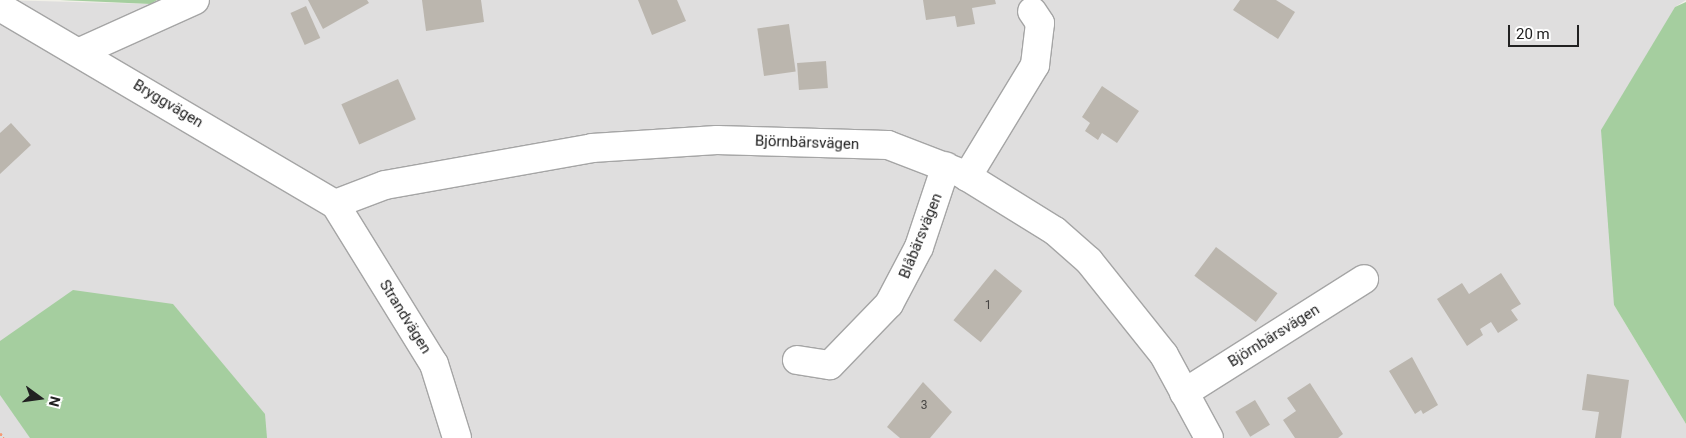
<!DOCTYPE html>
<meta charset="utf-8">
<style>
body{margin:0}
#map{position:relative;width:1686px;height:438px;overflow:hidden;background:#f1f0e8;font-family:Roboto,sans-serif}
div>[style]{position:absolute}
.residential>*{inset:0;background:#dfdede}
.forest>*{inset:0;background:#a5ce9f}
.building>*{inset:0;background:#bbb6ae;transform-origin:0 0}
.path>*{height:3px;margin-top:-1.5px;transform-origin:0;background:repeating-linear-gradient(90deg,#f49b77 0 2.5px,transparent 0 5px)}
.roads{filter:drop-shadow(1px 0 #a5a5a5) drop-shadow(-1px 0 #a5a5a5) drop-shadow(0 1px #a5a5a5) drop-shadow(0 -1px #a5a5a5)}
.minor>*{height:28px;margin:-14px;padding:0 14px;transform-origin:14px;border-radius:14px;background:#fff}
span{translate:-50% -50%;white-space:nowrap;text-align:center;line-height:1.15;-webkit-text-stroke:5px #fff;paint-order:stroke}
.number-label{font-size:12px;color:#484644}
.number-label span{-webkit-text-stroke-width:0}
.street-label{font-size:15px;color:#212121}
.north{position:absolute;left:15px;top:373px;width:50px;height:50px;-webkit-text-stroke:4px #fff;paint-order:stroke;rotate:104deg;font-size:14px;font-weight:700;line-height:20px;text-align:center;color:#212121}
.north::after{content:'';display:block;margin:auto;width:18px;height:22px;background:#212121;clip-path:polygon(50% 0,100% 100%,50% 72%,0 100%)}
.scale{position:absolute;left:1508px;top:25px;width:71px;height:22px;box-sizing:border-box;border:2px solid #212121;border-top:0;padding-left:6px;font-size:15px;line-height:18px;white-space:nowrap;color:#212121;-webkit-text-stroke:4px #fff;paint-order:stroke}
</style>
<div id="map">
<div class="residential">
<div style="clip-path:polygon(0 0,151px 4px,157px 0,1686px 0,1675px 7px,1614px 305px,1686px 424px,1686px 438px,0 438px)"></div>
</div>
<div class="forest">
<div style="clip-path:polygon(60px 0,157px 0,151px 4px)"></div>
<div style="clip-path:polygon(1686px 2px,1686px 424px,1614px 305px,1601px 130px,1675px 7px)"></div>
<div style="clip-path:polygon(73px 290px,173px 304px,265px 414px,267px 438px,30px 438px,0 395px,0 341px)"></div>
</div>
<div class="building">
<div style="clip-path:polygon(308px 0,367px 0,369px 3px,323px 29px)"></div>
<div style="clip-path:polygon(422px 0,481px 0,484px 22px,426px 31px)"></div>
<div style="clip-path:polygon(638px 0,677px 0,686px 21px,652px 35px)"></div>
<div style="clip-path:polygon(923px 0,995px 0,996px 4px,972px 8px,975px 24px,957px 27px,955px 16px,926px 20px)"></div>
<div style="clip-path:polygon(1240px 0,1276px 0,1295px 12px,1278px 39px,1233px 10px)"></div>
<div style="left:306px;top:6px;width:35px;height:17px;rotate:66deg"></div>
<div style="left:789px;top:24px;width:48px;height:32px;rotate:82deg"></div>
<div style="left:826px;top:61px;width:27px;height:29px;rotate:86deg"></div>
<div style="left:398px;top:79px;width:44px;height:62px;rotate:66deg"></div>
<div style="clip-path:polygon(1102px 86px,1139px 111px,1117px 143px,1102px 133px,1098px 140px,1085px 131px,1090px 123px,1082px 117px)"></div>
<div style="clip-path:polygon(11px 123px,31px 145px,0 174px,0 133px)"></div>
<div style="left:1216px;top:247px;width:77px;height:36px;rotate:37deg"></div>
<div style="left:995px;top:269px;width:35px;height:66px;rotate:39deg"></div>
<div style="clip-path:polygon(1501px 273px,1521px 304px,1511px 310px,1518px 320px,1498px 333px,1491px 322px,1480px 329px,1483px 335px,1467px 346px,1437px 299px,1462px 283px,1469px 294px)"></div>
<div style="clip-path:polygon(1412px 357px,1438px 405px,1423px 414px,1421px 410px,1415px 414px,1389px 371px)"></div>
<div style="clip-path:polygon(1587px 374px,1629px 380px,1621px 438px,1595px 438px,1599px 412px,1582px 410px)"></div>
<div style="clip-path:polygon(923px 382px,952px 412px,930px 438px,900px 438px,887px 427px)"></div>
<div style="clip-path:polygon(1310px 383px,1343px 434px,1338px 438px,1295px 438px,1283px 420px,1296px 411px,1287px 398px)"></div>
<div style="left:1255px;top:400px;width:29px;height:23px;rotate:59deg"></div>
</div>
<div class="path">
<div style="left:0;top:433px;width:6px;rotate:59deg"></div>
</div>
<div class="roads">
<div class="minor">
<div style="left:0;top:7px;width:389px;rotate:30.5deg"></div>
<div style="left:335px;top:204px;width:188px;rotate:58.3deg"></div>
<div style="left:434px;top:364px;width:77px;rotate:72.7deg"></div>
<div style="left:80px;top:52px;width:126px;rotate:-24.3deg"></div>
<div style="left:967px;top:177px;width:131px;rotate:-58.7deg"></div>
<div style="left:1035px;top:65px;width:42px;rotate:-83.2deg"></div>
<div style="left:1040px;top:23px;width:14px;rotate:-124deg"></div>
<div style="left:335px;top:204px;width:53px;rotate:-20.8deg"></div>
<div style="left:385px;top:185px;width:210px;rotate:-10.1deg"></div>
<div style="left:592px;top:148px;width:125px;rotate:-3.7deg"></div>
<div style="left:717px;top:140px;width:171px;rotate:1.7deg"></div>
<div style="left:888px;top:145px;width:80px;rotate:21.1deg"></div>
<div style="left:963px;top:174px;width:108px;rotate:31.8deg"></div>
<div style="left:1055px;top:231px;width:45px;rotate:41.4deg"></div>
<div style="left:1089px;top:261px;width:120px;rotate:51.4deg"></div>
<div style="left:1164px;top:355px;width:94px;rotate:61.5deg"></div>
<div style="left:797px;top:360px;width:33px;rotate:9deg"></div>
<div style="left:830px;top:365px;width:85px;rotate:-46deg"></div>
<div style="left:889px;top:304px;width:64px;rotate:-62.2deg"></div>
<div style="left:919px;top:247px;width:85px;rotate:-71.6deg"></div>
<div style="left:1184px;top:393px;width:213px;rotate:-32.3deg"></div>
</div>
</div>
<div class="number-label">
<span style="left:988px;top:306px">1</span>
<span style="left:924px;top:406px">3</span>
</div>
<div class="street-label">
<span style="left:168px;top:104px;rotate:31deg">Bryggvägen</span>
<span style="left:807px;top:143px;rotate:2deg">Björnbärsvägen</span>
<span style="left:921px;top:236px;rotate:-68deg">Blåbärsvägen</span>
<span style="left:405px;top:317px;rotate:58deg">Strandvägen</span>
<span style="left:1274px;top:336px;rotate:-32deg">Björnbärsvägen</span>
</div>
<div class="north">N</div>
<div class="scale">20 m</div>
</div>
